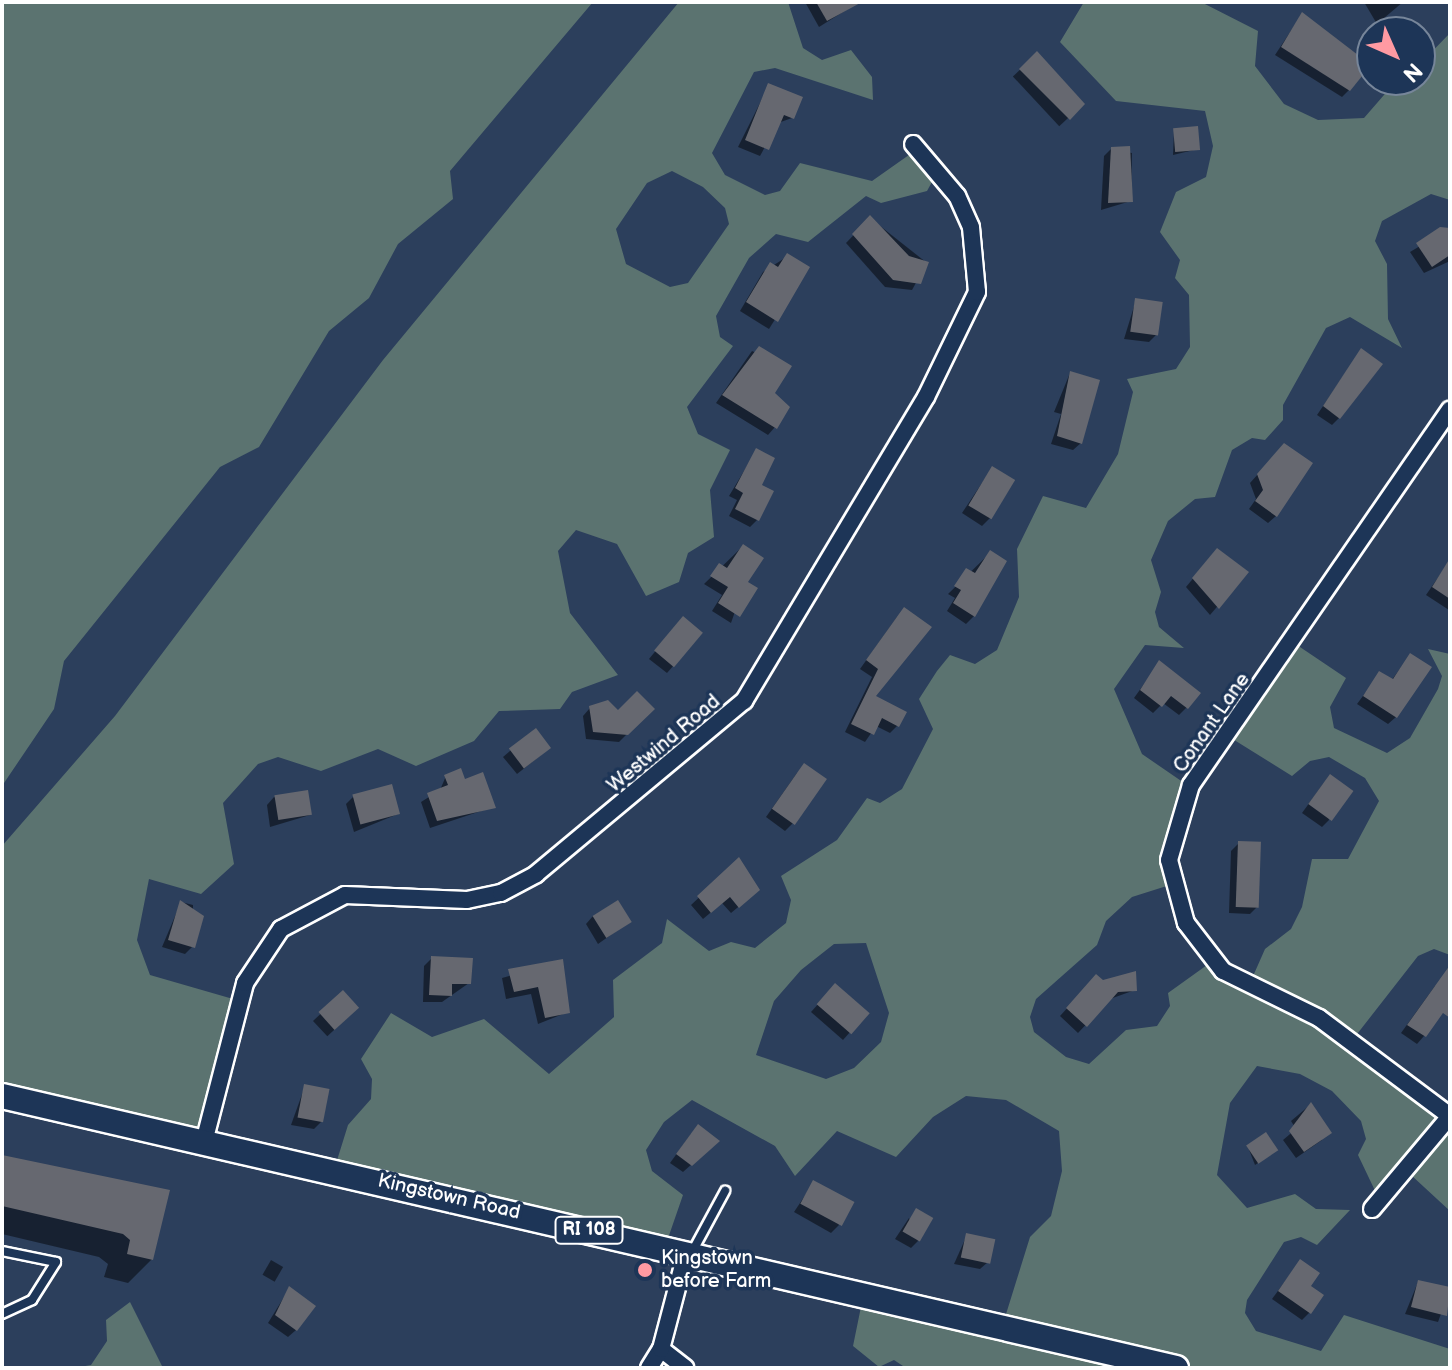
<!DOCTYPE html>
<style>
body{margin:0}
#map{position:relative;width:1452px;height:1370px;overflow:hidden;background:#2c3f5c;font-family:"Balsamiq Sans",sans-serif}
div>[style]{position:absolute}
.green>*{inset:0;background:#5b7370}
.shadow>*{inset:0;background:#0007;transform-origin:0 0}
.building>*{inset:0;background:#666870;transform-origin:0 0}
.roads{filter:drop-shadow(2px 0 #fff) drop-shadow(-2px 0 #fff) drop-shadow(0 2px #fff) drop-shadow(0 -2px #fff)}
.service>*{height:8px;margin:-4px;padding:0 4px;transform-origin:4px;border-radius:4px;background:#1d3557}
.minor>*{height:16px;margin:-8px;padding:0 8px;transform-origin:8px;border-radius:8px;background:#1d3557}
.primary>*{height:24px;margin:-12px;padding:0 12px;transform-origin:12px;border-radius:12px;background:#1d3557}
.dots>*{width:22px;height:22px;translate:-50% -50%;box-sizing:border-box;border:4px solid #1d3557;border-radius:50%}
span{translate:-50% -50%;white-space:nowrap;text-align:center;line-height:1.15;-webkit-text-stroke:7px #1d3557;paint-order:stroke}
.shield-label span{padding:2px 6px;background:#1d3557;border:2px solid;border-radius:6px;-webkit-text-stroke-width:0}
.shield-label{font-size:18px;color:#fff;font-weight:700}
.street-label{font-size:20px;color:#fff}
.poi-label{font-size:20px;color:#fff}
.left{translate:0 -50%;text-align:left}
.frame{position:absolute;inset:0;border:4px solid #fff;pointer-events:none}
.north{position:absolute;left:1356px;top:16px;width:80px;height:80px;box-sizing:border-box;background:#1d3557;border:2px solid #77869a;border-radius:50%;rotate:135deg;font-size:22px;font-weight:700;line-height:32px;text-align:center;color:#fff}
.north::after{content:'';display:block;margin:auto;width:28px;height:36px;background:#ff9aa2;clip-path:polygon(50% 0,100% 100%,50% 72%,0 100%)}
</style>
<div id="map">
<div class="green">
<div style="clip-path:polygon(2px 2px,593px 2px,450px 171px,453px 199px,398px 244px,369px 298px,329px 331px,259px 447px,220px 467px,64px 661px,54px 709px,2px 786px)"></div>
<div style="clip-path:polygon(evenodd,679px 2px,788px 2px,803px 48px,822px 60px,851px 50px,872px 77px,873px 100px,775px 68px,754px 72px,712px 153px,725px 175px,765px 195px,780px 191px,800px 163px,872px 181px,916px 150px,938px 171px,927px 191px,881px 203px,866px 196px,808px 242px,776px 234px,749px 258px,716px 316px,720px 337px,733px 346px,687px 407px,698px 434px,730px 450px,710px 490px,714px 537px,688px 553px,679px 582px,646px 596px,617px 544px,576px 530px,558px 551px,570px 613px,618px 675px,572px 692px,560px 709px,499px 711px,474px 741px,416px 766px,378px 749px,321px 771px,278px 757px,258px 764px,223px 803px,234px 864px,201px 894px,149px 879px,137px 940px,150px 975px,240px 1001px,206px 1133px,2px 1095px,2px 846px,115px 716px,383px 360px,679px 2px,672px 171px,703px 187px,725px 208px,729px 224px,688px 283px,670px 287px,626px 264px,616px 229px,647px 183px,672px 171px)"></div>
<div style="clip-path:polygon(evenodd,1084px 2px,1201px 2px,1258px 31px,1255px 66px,1284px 104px,1318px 120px,1364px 118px,1397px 80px,1420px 80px,1420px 64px,1450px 33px,1450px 200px,1431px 194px,1382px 221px,1375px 241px,1387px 264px,1388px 319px,1402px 348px,1350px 317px,1326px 328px,1283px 405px,1283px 420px,1265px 440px,1252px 438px,1232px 450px,1215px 497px,1195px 499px,1168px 521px,1151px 560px,1161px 592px,1155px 612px,1159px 627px,1184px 648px,1145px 645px,1114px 689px,1142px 754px,1190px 787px,1175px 832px,1173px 884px,1132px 897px,1106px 921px,1097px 945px,1036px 999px,1030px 1017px,1034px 1032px,1066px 1057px,1089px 1064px,1126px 1030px,1157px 1026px,1170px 1006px,1168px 993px,1214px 960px,1250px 983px,1265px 949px,1291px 929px,1302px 907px,1312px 859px,1348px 859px,1379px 801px,1365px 778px,1329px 757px,1310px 761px,1292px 776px,1231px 738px,1297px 645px,1346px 678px,1330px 707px,1334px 728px,1387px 753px,1410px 738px,1438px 689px,1442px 676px,1428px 649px,1450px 654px,1450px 955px,1434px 949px,1418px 956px,1354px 1038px,1450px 1115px,1450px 1211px,1411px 1175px,1378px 1197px,1358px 1155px,1366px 1139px,1361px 1121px,1332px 1091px,1300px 1074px,1257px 1066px,1230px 1103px,1217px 1175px,1247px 1208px,1295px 1194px,1316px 1209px,1350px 1210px,1317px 1245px,1301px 1237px,1284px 1242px,1247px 1300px,1245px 1313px,1256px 1331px,1321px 1351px,1344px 1315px,1450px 1349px,1450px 1368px,906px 1368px,894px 1360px,879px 1367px,853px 1346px,863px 1297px,1002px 1327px,1030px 1237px,1051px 1216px,1062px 1171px,1059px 1131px,1006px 1100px,966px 1096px,933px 1117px,896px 1157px,837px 1131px,795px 1176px,775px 1146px,692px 1100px,664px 1122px,646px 1150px,652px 1171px,683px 1195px,665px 1247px,334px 1170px,348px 1125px,371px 1099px,372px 1079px,361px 1059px,391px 1013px,432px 1037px,484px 1019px,549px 1074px,614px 1017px,613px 980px,662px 943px,667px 919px,709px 951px,731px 942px,755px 948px,786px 923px,791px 900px,781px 876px,837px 840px,867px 798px,880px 803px,902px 789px,933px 729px,919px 699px,937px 671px,950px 655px,975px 664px,997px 650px,1019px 597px,1017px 549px,1043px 496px,1086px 508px,1118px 454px,1133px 392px,1127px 379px,1176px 369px,1190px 347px,1189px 295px,1175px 278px,1180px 260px,1160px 232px,1176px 192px,1206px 177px,1213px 146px,1205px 111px,1116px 101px,1060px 42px,1084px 2px,866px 943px,889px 1013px,881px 1042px,854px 1068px,826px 1079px,756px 1055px,774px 1001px,801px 970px,834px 944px,866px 943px)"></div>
<div style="clip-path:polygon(130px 1302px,163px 1368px,74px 1368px,91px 1365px,107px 1341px,106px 1320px)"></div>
</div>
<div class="shadow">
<div style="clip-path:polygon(805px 2px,859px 2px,819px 27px)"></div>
<div style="clip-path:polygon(1364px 2px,1403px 2px,1377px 24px)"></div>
<div style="clip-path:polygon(1302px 14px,1349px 90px,1342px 97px,1275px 55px)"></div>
<div style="left:1037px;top:54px;width:68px;height:33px;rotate:47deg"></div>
<div style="clip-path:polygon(769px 85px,792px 118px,778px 123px,760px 156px,738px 147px)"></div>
<div style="clip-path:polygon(1174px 131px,1198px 149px,1173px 155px)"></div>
<div style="clip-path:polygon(1111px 149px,1132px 153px,1131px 201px,1101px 210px,1104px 156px)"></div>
<div style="clip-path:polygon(870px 218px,927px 263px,912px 290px,885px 287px,846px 243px)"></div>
<div style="clip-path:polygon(1450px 228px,1450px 261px,1424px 273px,1410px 252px)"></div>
<div style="clip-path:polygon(788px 256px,807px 268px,769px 329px,740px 311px,763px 272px)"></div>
<div style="clip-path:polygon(1136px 300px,1156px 335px,1149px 342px,1124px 339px)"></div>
<div style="clip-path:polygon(1361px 350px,1339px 418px,1332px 425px,1317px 415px)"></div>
<div style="clip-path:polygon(752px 351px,789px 367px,772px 394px,775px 427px,768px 435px,716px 403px)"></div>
<div style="clip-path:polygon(1070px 373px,1081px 443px,1073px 450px,1051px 444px,1061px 414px,1054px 412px)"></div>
<div style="clip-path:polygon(756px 451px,757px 520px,750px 527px,729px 516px,737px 500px,729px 496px)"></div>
<div style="clip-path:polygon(1277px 453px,1276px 516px,1268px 523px,1249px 509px,1256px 499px,1250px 483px)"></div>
<div style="clip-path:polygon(992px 468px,990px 518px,982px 526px,962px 513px)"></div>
<div style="clip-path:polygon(743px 546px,745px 583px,731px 623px,712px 611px,722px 595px,704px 584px)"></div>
<div style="clip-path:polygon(990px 553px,974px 616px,966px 624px,947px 611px,955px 598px,948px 594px)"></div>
<div style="clip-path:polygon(1210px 558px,1246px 573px,1210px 615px,1186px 587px)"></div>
<div style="clip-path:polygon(1450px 560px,1450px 609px,1449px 610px,1426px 595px)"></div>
<div style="clip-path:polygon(897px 617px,873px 697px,898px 725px,890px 733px,876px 726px,865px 742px,845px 732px,872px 677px,860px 669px)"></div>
<div style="clip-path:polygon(676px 626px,674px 665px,667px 673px,649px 659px)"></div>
<div style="clip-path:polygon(1410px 655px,1396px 717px,1388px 724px,1357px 704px,1380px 673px,1391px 681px)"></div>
<div style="clip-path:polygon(1159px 663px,1187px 707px,1179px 715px,1163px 703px,1153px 713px,1134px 698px)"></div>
<div style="clip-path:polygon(590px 708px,618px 713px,652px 709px,619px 742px,586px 739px,583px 716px)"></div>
<div style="clip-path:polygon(511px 750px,541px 755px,517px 774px,503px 757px)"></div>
<div style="clip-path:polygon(797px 773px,793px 823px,785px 831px,766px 817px)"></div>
<div style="clip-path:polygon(446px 776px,464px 782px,493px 807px,430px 828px,421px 802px,440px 790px)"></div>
<div style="clip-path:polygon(1323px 784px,1329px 820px,1322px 827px,1302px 813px)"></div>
<div style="clip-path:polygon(274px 797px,310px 815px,270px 827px,267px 805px)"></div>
<div style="clip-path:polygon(353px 797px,398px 814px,354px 832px,346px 804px)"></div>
<div style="clip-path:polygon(1239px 843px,1258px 906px,1250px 914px,1229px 913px,1231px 851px)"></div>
<div style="clip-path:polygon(739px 860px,749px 898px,731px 913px,722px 903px,703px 919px,691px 905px)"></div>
<div style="clip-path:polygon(181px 902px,193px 905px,193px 946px,185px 954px,162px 947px)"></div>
<div style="clip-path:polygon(593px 916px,629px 922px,598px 944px,586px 924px)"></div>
<div style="clip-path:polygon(432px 958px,469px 983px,442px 1002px,423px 1002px,424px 966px)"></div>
<div style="clip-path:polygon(561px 962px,568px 1012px,538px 1024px,531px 994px,506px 999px,502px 978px)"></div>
<div style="clip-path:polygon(1103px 982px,1135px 990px,1110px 999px,1078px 1033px,1060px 1016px,1089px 984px)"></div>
<div style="clip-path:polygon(1450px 983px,1450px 1004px,1424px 1036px,1417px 1044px,1401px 1033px,1435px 986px)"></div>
<div style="left:343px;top:993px;width:21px;height:41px;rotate:47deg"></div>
<div style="clip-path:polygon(828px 993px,867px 1013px,843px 1040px,811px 1012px)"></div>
<div style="clip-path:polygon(305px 1086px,322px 1121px,314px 1129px,291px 1125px)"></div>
<div style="clip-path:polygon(1310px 1105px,1322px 1140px,1296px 1158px,1283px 1140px,1296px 1129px,1291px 1121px)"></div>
<div style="clip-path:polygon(691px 1134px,710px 1148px,683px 1172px,670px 1163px)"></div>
<div style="clip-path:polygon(1248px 1147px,1273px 1153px,1255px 1165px)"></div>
<div style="clip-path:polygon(2px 1157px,167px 1192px,152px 1259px,128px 1283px,104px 1277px,108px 1264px,99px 1257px,2px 1234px)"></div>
<div style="clip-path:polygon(814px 1182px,839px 1225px,831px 1233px,794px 1212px)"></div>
<div style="clip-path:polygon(909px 1218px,918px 1241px,911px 1248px,895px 1239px)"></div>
<div style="clip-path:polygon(967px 1235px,988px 1262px,980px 1269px,954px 1264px)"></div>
<div style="left:271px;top:1260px;width:14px;height:17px;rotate:30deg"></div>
<div style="clip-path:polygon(1300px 1261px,1310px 1312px,1302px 1320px,1272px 1299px)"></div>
<div style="clip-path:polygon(1418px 1282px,1450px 1289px,1438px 1322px,1405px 1314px)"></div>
<div style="clip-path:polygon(289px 1289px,296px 1330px,288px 1337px,268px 1323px)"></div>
</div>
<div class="building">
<div style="clip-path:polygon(816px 2px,862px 2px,827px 21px)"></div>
<div style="clip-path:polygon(1302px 12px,1371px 65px,1350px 91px,1281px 47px)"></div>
<div style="clip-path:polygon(1037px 51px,1085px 104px,1070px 120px,1019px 69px)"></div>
<div style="clip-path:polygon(768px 83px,803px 97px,794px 119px,784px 115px,769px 150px,745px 140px)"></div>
<div style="left:1198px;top:126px;width:24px;height:25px;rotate:85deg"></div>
<div style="clip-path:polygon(1130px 146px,1133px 202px,1108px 203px,1111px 147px)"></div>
<div style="clip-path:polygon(870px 215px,909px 256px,929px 262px,921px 284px,893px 280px,852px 234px)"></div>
<div style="clip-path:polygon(1440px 227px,1450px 228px,1450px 255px,1432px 267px,1416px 243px)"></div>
<div style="clip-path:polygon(787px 253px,810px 267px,778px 322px,746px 302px,770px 262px,778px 267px)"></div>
<div style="left:1135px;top:298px;width:28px;height:34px;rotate:8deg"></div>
<div style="clip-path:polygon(759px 346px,792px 366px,775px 393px,790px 407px,777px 429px,722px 395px)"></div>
<div style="clip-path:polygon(1361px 348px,1383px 364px,1340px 419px,1323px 406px)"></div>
<div style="clip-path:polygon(1070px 371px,1100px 380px,1082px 444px,1057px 436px)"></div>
<div style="clip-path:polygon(1284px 443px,1313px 463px,1277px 517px,1255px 501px,1263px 490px,1257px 474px)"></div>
<div style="clip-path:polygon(756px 448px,775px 458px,762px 485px,774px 491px,759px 521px,735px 509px,743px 493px,735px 488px)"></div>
<div style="left:992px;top:466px;width:27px;height:46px;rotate:31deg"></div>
<div style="clip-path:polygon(743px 544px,764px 558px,748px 582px,758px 588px,740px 617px,718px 603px,728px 587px,710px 576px,719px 563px,727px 568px)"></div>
<div style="clip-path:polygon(1217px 548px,1249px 572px,1219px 609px,1192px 578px)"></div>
<div style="clip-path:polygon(990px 550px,1007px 561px,975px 617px,953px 603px,961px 590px,954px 586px,966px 568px,975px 573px)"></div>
<div style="clip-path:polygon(1450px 558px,1450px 599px,1432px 587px)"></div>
<div style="clip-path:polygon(904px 607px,932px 627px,876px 696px,907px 712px,899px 727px,882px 718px,874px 735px,851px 724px,878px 669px,866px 660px)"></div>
<div style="left:683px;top:616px;width:26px;height:45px;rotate:40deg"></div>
<div style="clip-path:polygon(1410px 653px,1432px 667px,1397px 718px,1363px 696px,1379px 671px,1393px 679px)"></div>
<div style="clip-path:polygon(1159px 660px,1201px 693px,1188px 709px,1171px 696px,1162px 707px,1140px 690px)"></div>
<div style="clip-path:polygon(637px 691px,655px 709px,628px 735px,593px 732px,589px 706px,608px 700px,618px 710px)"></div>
<div style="left:536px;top:728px;width:25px;height:34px;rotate:53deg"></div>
<div style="left:804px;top:763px;width:28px;height:56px;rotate:35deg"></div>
<div style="clip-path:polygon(461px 768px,465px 779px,483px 772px,496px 808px,437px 821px,427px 793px,448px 785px,444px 775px)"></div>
<div style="left:1330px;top:774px;width:29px;height:37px;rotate:36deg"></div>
<div style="left:392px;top:784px;width:31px;height:41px;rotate:75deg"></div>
<div style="left:308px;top:790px;width:25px;height:34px;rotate:81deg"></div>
<div style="left:1238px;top:841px;width:23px;height:66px;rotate:2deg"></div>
<div style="clip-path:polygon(739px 857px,760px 890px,739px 908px,730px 897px,711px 913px,697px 896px)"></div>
<div style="clip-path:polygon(180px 900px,204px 916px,195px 948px,168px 940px)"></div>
<div style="left:618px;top:900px;width:26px;height:30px;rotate:58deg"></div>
<div style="clip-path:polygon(431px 956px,473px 958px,471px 984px,452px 984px,452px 996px,429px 995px)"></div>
<div style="clip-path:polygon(563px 959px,570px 1013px,545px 1018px,538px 987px,514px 992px,508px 969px)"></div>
<div style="clip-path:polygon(1450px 965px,1450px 1018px,1443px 1013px,1426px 1037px,1407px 1025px)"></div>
<div style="clip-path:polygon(1136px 971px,1137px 991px,1118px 992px,1087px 1027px,1066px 1008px,1096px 974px,1103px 980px)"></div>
<div style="left:835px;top:983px;width:46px;height:28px;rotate:41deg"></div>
<div style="left:343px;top:990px;width:24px;height:33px;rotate:48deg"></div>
<div style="left:304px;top:1084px;width:26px;height:34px;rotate:11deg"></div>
<div style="clip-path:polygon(1311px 1102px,1332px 1133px,1304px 1152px,1289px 1131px)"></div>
<div style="clip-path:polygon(698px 1124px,720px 1141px,692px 1166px,676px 1154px)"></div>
<div style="left:1266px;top:1132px;width:22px;height:24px;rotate:56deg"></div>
<div style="clip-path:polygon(2px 1155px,170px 1190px,153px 1260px,127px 1254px,130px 1240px,123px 1234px,2px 1206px)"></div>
<div style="left:813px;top:1180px;width:47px;height:27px;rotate:28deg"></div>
<div style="left:916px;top:1208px;width:20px;height:27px;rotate:30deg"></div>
<div style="left:966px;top:1233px;width:30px;height:25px;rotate:12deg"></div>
<div style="clip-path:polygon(1300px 1259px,1320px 1273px,1311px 1286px,1324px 1295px,1311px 1314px,1278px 1291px)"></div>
<div style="clip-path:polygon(1418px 1280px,1450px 1287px,1447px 1316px,1411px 1307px)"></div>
<div style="clip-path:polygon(289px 1286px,316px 1306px,297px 1331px,275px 1315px)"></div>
</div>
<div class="roads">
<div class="service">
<div style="left:2px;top:1251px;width:55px;rotate:11.5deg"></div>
<div style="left:56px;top:1262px;width:45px;rotate:122.3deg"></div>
<div style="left:32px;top:1300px;width:33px;rotate:155deg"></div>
<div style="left:691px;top:1254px;width:72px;rotate:-61.6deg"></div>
</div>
<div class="minor">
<div style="left:1450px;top:1116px;width:164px;rotate:-143.2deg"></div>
<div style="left:1319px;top:1018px;width:107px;rotate:-153.9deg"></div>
<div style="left:1223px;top:971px;width:61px;rotate:-127.6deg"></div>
<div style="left:1186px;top:923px;width:65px;rotate:-105.1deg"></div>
<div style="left:1169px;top:860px;width:78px;rotate:-73.7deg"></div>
<div style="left:1191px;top:785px;width:456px;rotate:-55.4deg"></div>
<div style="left:204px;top:1142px;width:164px;rotate:-75.5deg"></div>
<div style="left:245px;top:983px;width:65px;rotate:-56.3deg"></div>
<div style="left:281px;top:929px;width:72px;rotate:-28deg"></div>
<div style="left:345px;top:895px;width:122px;rotate:2.3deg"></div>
<div style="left:467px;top:900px;width:35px;rotate:-12deg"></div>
<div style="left:501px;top:893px;width:40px;rotate:-28deg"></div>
<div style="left:536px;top:874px;width:271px;rotate:-39.8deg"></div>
<div style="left:744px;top:701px;width:354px;rotate:-59.1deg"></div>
<div style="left:926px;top:397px;width:117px;rotate:-64.1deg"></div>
<div style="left:977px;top:292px;width:65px;rotate:-95.3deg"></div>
<div style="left:971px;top:227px;width:34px;rotate:-114deg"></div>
<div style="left:957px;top:196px;width:68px;rotate:-130.2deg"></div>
<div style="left:1372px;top:1209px;width:121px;rotate:-50deg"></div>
<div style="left:661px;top:1349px;width:31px;rotate:38deg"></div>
<div style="left:649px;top:1368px;width:22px;rotate:-58deg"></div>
<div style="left:661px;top:1349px;width:98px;rotate:-75.3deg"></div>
</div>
<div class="primary">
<div style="left:2px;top:1096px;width:1205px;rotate:13.04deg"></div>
</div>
</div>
<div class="dots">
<div style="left:645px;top:1270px;background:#ff9aa2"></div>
</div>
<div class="shield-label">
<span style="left:589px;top:1230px">RI 108</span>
</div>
<div class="street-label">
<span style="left:1212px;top:723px;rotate:-55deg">Conant Lane</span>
<span style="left:664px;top:744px;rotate:-40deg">Westwind Road</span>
<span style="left:449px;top:1197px;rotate:13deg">Kingstown Road</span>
</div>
<div class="poi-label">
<span class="left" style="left:661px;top:1270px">Kingstown<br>before Farm</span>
</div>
<div class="frame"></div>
<div class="north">N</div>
</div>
